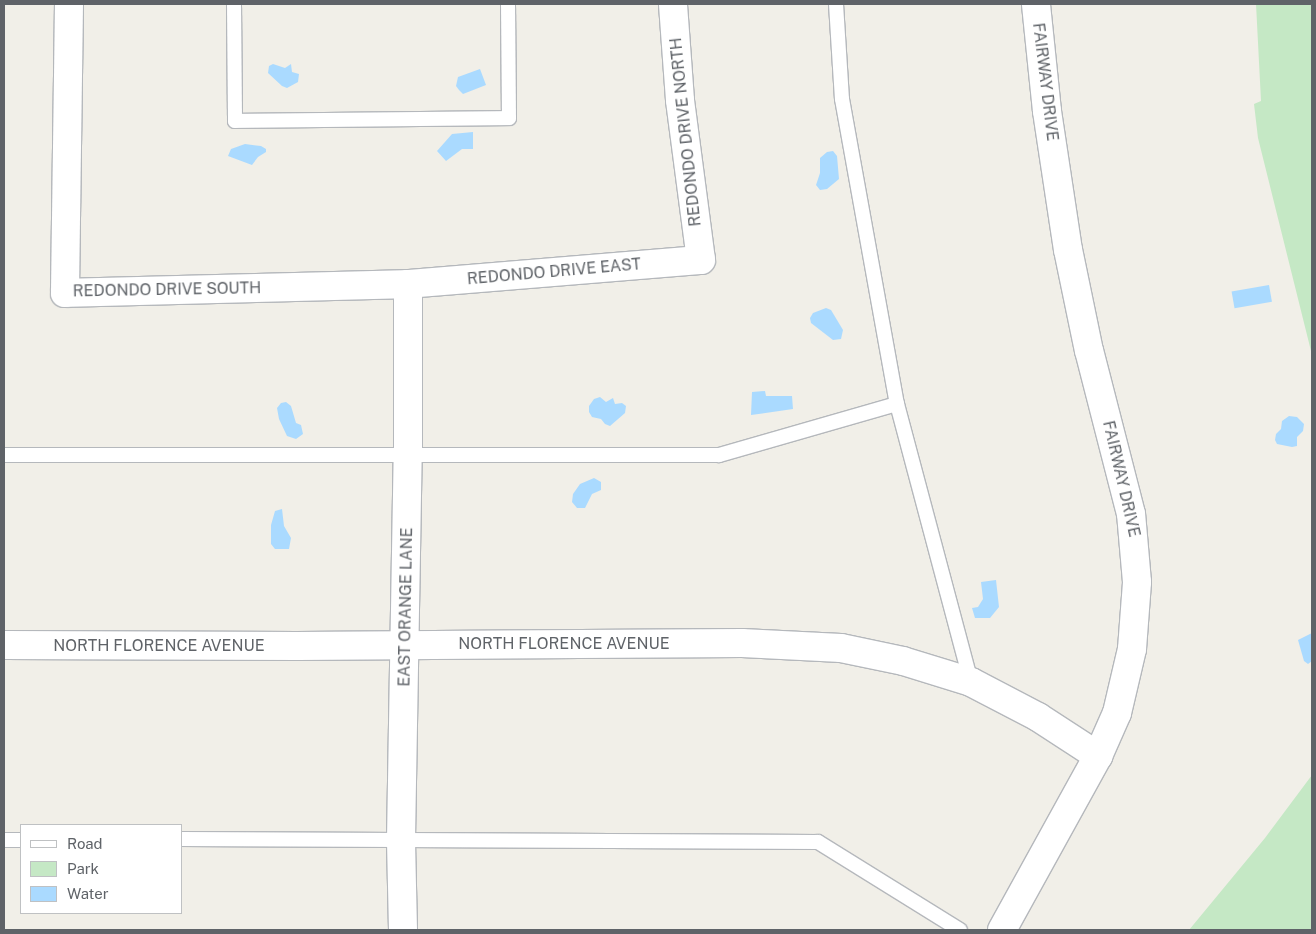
<!DOCTYPE html>
<style>
body{margin:0}
#map{position:relative;width:1316px;height:934px;overflow:hidden;background:#f1efe8;font-family:"Public Sans",sans-serif}
div>[style]{position:absolute}
.green>*{inset:0;background:#c5e8c5}
.water>*{inset:0;background:#aadaff;transform-origin:0 0}
.roads{filter:drop-shadow(1px 0 #b5b8bc) drop-shadow(-1px 0 #b5b8bc) drop-shadow(0 1px #b5b8bc) drop-shadow(0 -1px #b5b8bc)}
.service>*{height:14px;margin:-7px;padding:0 7px;transform-origin:7px;border-radius:7px;background:#fff}
.minor>*{height:28px;margin:-14px;padding:0 14px;transform-origin:14px;border-radius:14px;background:#fff}
span{translate:-50% -50%;white-space:nowrap;text-align:center;line-height:1.15;-webkit-text-stroke:5px #fff;paint-order:stroke}
.street-label{font-size:16px;color:#5f6368}
.frame{position:absolute;inset:0;border:5px solid #5f6368;pointer-events:none}
.legend{position:absolute;left:20px;top:824px;width:162px;height:90px;box-sizing:border-box;background:#fff;border:1px solid #bfc1c3;margin:0;padding:6px 9px;list-style:none;font-size:15px;color:#5f6368}
.legend li{display:flex;align-items:center;gap:10px;height:25px}
.legend b{width:25px;border:1px solid #bfc1c3}
</style>
<div id="map">
<div class="green">
<div style="clip-path:polygon(1256px 4px,1312px 4px,1312px 355px,1258px 138px,1254px 104px,1261px 101px)"></div>
<div style="clip-path:polygon(1312px 775px,1312px 930px,1189px 930px,1265px 838px)"></div>
</div>
<div class="water">
<div style="clip-path:polygon(273px 64px,285px 68px,291px 64px,292px 72px,299px 74px,298px 82px,287px 88px,282px 86px,268px 73px,269px 66px)"></div>
<div style="clip-path:polygon(480px 69px,486px 85px,463px 94px,459px 90px,456px 86px,458px 77px)"></div>
<div style="clip-path:polygon(473px 132px,473px 149px,462px 149px,446px 161px,437px 151px,452px 134px)"></div>
<div style="clip-path:polygon(245px 144px,261px 146px,266px 149px,266px 152px,258px 157px,252px 165px,228px 156px,231px 149px)"></div>
<div style="clip-path:polygon(833px 151px,837px 156px,839px 179px,827px 189px,820px 190px,816px 185px,820px 173px,820px 158px,827px 152px)"></div>
<div style="left:1269px;top:285px;width:17px;height:38px;rotate:80deg"></div>
<div style="clip-path:polygon(826px 308px,831px 310px,843px 330px,841px 339px,833px 340px,811px 323px,810px 318px,813px 313px)"></div>
<div style="clip-path:polygon(765px 391px,766px 396px,792px 396px,793px 409px,751px 415px,752px 392px)"></div>
<div style="clip-path:polygon(600px 397px,606px 402px,613px 398px,615px 404px,622px 403px,626px 406px,625px 413px,610px 426px,605px 424px,601px 419px,592px 417px,589px 412px,589px 406px,594px 399px)"></div>
<div style="clip-path:polygon(286px 402px,291px 406px,296px 423px,301px 425px,303px 434px,296px 439px,287px 436px,279px 419px,277px 408px,281px 403px)"></div>
<div style="clip-path:polygon(1289px 416px,1297px 417px,1304px 424px,1303px 431px,1297px 437px,1297px 446px,1292px 447px,1277px 444px,1275px 440px,1276px 434px,1281px 429px,1282px 421px)"></div>
<div style="clip-path:polygon(594px 478px,601px 482px,601px 490px,592px 494px,585px 508px,577px 508px,572px 502px,573px 494px,580px 484px)"></div>
<div style="clip-path:polygon(282px 509px,284px 526px,291px 538px,289px 549px,275px 549px,271px 544px,271px 525px,275px 511px)"></div>
<div style="clip-path:polygon(996px 580px,999px 607px,990px 618px,975px 618px,972px 608px,978px 607px,983px 599px,981px 582px)"></div>
<div style="clip-path:polygon(1312px 633px,1312px 661px,1308px 664px,1304px 661px,1298px 640px)"></div>
</div>
<div class="roads">
<div class="service">
<div style="left:234px;top:4px;width:117px;rotate:89.5deg"></div>
<div style="left:235px;top:121px;width:274px;rotate:-0.6deg"></div>
<div style="left:509px;top:118px;width:114px;rotate:-90.5deg"></div>
<div style="left:836px;top:4px;width:95px;rotate:86.4deg"></div>
<div style="left:842px;top:99px;width:310px;rotate:79.8deg"></div>
<div style="left:897px;top:404px;width:288px;rotate:75.1deg"></div>
<div style="left:4px;top:455px;width:715px"></div>
<div style="left:719px;top:455px;width:185px;rotate:-16deg"></div>
<div style="left:181px;top:839px;width:637px;rotate:0.27deg"></div>
<div style="left:818px;top:842px;width:167px;rotate:31.8deg"></div>
<div style="left:4px;top:840px;width:17px"></div>
</div>
<div class="minor">
<div style="left:69px;top:4px;width:289px;rotate:90.8deg"></div>
<div style="left:65px;top:293px;width:343px;rotate:-1.5deg"></div>
<div style="left:408px;top:284px;width:294px;rotate:-4.7deg"></div>
<div style="left:701px;top:260px;width:161px;rotate:-97.5deg"></div>
<div style="left:680px;top:100px;width:96px;rotate:-94.2deg"></div>
<div style="left:4px;top:645px;width:294px;rotate:0.2deg"></div>
<div style="left:298px;top:646px;width:444px;rotate:-0.4deg"></div>
<div style="left:742px;top:643px;width:99px;rotate:2.9deg"></div>
<div style="left:841px;top:648px;width:63px;rotate:11.8deg"></div>
<div style="left:903px;top:661px;width:71px;rotate:17.2deg"></div>
<div style="left:971px;top:682px;width:76px;rotate:27.6deg"></div>
<div style="left:1038px;top:717px;width:72px;rotate:33deg"></div>
<div style="left:403px;top:930px;width:91px;rotate:-91.3deg"></div>
<div style="left:401px;top:839px;width:383px;rotate:-89deg"></div>
<div style="left:408px;top:456px;width:172px;rotate:-90deg"></div>
<div style="left:1002px;top:930px;width:199px;rotate:-61.1deg"></div>
<div style="left:1098px;top:756px;width:47px;rotate:-66.2deg"></div>
<div style="left:1117px;top:713px;width:66px;rotate:-76.8deg"></div>
<div style="left:1132px;top:649px;width:67px;rotate:-85.7deg"></div>
<div style="left:1137px;top:582px;width:68px;rotate:-95deg"></div>
<div style="left:1131px;top:514px;width:168px;rotate:-104.4deg"></div>
<div style="left:1089px;top:351px;width:103px;rotate:-101.7deg"></div>
<div style="left:1068px;top:250px;width:141px;rotate:-98.6deg"></div>
<div style="left:1047px;top:111px;width:108px;rotate:-95.9deg"></div>
</div>
</div>
<div class="street-label">
<span style="left:1045px;top:82px;rotate:83deg">FAIRWAY DRIVE</span>
<span style="left:686px;top:132px;rotate:-96deg">REDONDO DRIVE NORTH</span>
<span style="left:554px;top:272px;rotate:-5deg">REDONDO DRIVE EAST</span>
<span style="left:167px;top:290px;rotate:-1deg">REDONDO DRIVE SOUTH</span>
<span style="left:1121px;top:479px;rotate:77deg">FAIRWAY DRIVE</span>
<span style="left:406px;top:607px;rotate:-89deg">EAST ORANGE LANE</span>
<span style="left:564px;top:644px">NORTH FLORENCE AVENUE</span>
<span style="left:159px;top:646px">NORTH FLORENCE AVENUE</span>
</div>
<div class="frame"></div>
<ul class="legend">
<li><b style="height:6px;background:#fff"></b>Road</li>
<li><b style="height:14px;background:#c5e8c5"></b>Park</li>
<li><b style="height:14px;background:#aadaff"></b>Water</li>
</ul>
</div>
